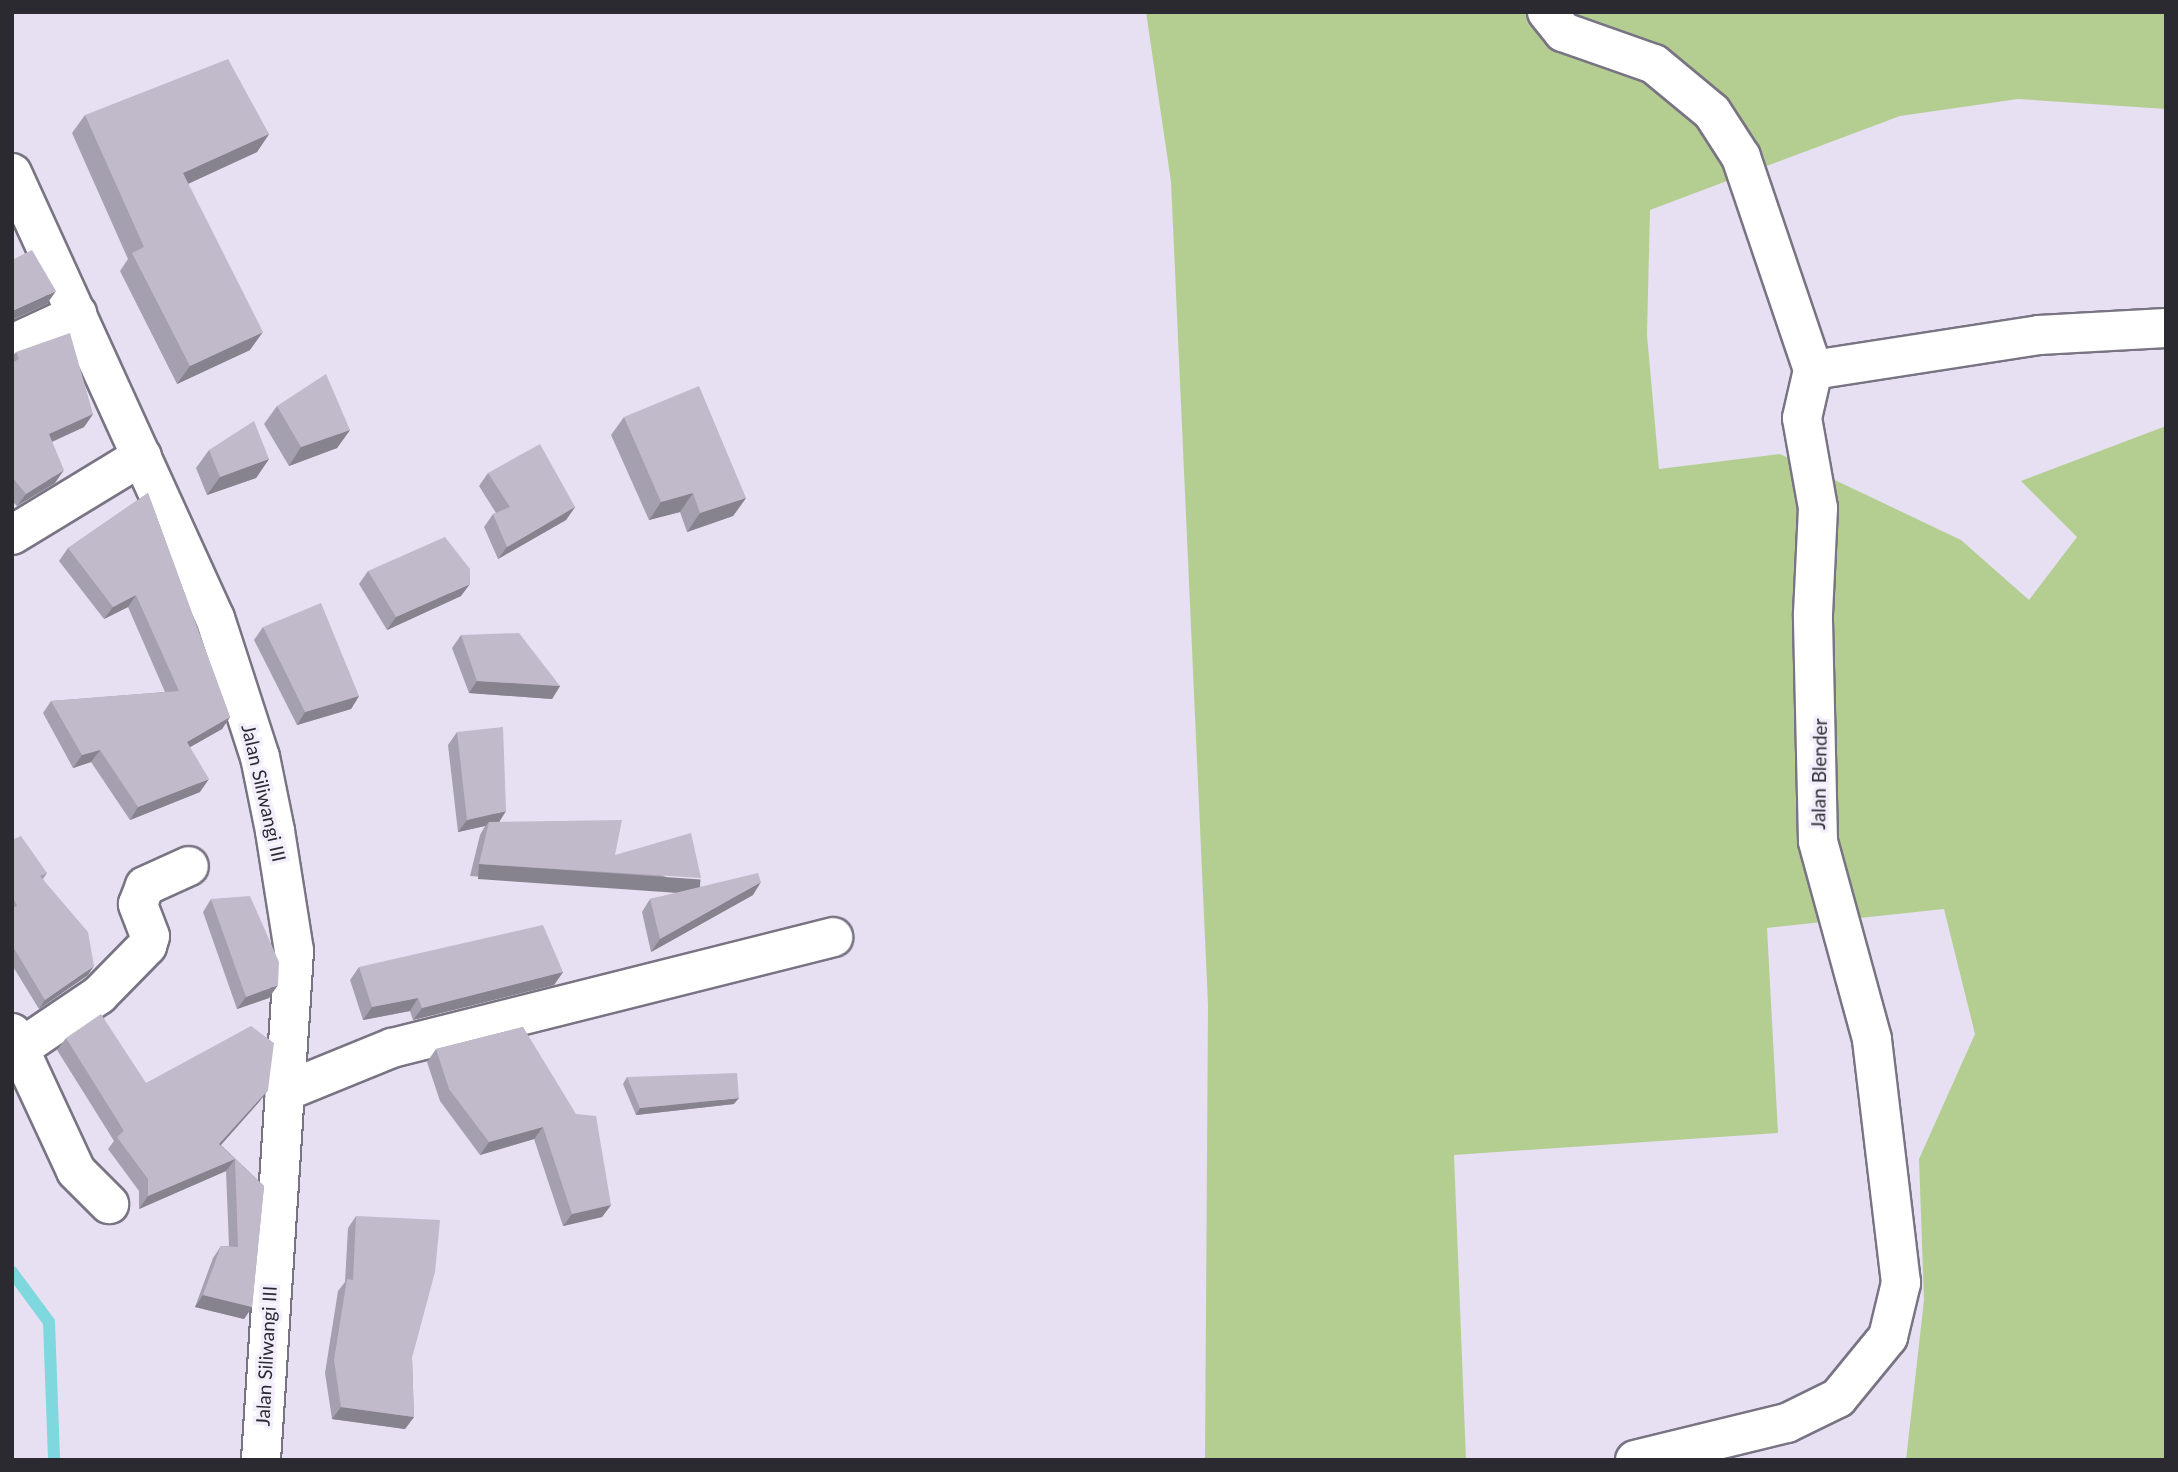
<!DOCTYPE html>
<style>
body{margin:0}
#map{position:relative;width:2178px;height:1472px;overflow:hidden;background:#e6e0f2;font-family:Lato,sans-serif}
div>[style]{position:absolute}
.green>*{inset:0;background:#b4ce92}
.stream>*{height:12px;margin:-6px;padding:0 6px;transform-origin:6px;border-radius:6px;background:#7ed8de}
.roads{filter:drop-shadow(2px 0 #797483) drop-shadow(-2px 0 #797483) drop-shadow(0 2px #797483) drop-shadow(0 -2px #797483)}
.minor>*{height:38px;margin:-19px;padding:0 19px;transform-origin:19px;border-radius:19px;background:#fff}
.wall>*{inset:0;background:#a5a0af}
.shaded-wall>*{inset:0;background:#86828e;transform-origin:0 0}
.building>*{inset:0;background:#c0bacb}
span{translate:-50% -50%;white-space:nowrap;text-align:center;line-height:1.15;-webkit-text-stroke:7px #f3eefc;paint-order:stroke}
.street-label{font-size:19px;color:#2c2a31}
.frame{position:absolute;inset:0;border:14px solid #2c2a31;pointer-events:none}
</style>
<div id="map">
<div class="green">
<div style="clip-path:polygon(1146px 12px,2166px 12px,2166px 109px,2018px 99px,1900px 116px,1650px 210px,1647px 335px,1659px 469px,1780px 454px,1961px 540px,2029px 600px,2077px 537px,2021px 481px,2166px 426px,2166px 1460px,1906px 1460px,1924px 1300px,1919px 1159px,1975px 1034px,1944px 909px,1767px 928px,1778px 1133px,1454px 1155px,1466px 1460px,1205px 1460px,1208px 1005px,1171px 182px)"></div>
</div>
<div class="stream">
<div style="left:12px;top:1272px;width:62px;rotate:53.5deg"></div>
<div style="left:49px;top:1322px;width:138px;rotate:87.9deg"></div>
</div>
<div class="roads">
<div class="minor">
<div style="left:1547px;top:12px;width:26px;rotate:51deg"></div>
<div style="left:1563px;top:32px;width:96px;rotate:19.4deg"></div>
<div style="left:1654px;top:64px;width:75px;rotate:39.6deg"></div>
<div style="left:1712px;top:112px;width:54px;rotate:57.2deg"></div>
<div style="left:1741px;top:157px;width:225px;rotate:71.3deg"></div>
<div style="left:12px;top:173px;width:489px;rotate:65.5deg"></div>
<div style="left:215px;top:618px;width:146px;rotate:72.1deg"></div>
<div style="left:260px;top:757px;width:76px;rotate:78.5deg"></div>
<div style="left:275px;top:831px;width:121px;rotate:81deg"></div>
<div style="left:294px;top:951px;width:510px;rotate:93.71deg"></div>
<div style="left:12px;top:344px;width:72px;rotate:-24.8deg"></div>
<div style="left:12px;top:535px;width:152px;rotate:-31.3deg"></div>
<div style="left:12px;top:1033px;width:152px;rotate:65.1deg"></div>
<div style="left:76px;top:1171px;width:47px;rotate:45deg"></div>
<div style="left:19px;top:1049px;width:97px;rotate:-34deg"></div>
<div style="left:99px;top:995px;width:69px;rotate:-45.6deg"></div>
<div style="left:147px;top:946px;width:10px;rotate:-73deg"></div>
<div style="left:150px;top:936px;width:34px;rotate:-111deg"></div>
<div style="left:138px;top:904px;width:19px;rotate:-69deg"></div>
<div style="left:145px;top:886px;width:48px;rotate:-24.4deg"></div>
<div style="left:284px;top:1092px;width:117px;rotate:-22.2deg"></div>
<div style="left:392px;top:1048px;width:455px;rotate:-14.1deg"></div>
<div style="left:1635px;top:1460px;width:156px;rotate:-13.7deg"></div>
<div style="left:1787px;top:1423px;width:57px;rotate:-26.1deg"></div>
<div style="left:1838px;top:1398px;width:79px;rotate:-50.7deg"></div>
<div style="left:1888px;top:1337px;width:56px;rotate:-76.5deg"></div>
<div style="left:1901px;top:1283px;width:246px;rotate:-96.8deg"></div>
<div style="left:1872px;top:1039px;width:205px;rotate:-105.3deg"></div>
<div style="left:1818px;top:841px;width:227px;rotate:-91.3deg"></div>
<div style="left:1813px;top:614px;width:106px;rotate:-87.3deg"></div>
<div style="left:1818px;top:508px;width:91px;rotate:-100.1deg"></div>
<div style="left:1802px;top:418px;width:49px;rotate:-77.1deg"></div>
<div style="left:1813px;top:370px;width:229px;rotate:-8.8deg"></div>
<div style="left:2039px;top:335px;width:127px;rotate:-3.2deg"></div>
</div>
</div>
<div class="wall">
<div style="clip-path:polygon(85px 115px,269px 134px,257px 152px,188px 184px,250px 350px,177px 384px,120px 271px,128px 259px,72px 133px)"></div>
<div style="clip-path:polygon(16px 352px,93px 414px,84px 427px,52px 442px,55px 483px,17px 506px,12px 501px,12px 357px)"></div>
<div style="clip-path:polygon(277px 406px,350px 430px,337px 448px,289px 466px,264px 424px)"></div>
<div style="clip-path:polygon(624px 417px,746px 498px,733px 516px,687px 532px,680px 512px,649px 520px,611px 435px)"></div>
<div style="clip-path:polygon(209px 450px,269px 459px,256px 478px,207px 495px,196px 468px)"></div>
<div style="clip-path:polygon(488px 473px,575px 507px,566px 520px,498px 559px,484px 527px,493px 514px,496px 513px,479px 486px)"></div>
<div style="clip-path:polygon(148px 493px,230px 717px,222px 729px,190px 747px,200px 792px,130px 820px,91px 762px,73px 768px,43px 713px,51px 701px,165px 692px,128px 607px,104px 619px,59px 561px,68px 548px)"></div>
<div style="clip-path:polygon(368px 571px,461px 596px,387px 630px,359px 584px)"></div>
<div style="clip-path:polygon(263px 627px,359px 696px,351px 709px,297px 725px,254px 640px)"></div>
<div style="clip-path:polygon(461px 635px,560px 686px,552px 699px,469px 693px,452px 648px)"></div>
<div style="clip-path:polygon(457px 732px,499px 822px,615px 855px,694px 889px,753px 895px,651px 952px,642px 912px,650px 899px,687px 891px,470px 876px,480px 835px,485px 826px,458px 832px,448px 745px)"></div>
<div style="clip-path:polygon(12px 840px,47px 873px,43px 879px,88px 975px,39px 1009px,12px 965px)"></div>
<div style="clip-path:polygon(211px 899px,269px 998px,237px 1009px,203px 912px)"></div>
<div style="clip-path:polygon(359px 967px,563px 972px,554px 985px,413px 1020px,410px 1011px,363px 1020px,350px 980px)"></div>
<div style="clip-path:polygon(523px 1027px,611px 1205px,602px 1217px,563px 1226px,534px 1139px,480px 1155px,440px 1101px,427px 1062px,436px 1049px)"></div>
<div style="clip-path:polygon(66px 1038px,146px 1083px,268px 1090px,259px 1102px,221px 1145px,264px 1186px,252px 1307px,244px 1319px,195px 1307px,213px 1258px,221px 1246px,229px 1246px,226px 1171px,139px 1209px,139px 1191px,108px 1149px,114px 1141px,57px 1050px)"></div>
<div style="clip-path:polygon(627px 1077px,734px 1104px,636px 1115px,623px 1084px)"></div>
<div style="clip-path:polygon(356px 1216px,412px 1358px,414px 1417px,405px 1429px,332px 1419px,325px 1373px,338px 1291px,345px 1282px,348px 1228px)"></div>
</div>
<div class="shaded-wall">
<div style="clip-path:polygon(269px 134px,257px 152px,170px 192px,183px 173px)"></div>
<div style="clip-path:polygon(56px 291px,47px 304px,12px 320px,12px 311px)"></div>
<div style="clip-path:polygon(263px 332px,250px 350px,177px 384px,190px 366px)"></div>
<div style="clip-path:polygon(93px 414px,84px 427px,40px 447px,49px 434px)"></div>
<div style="clip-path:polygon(350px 430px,337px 448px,289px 466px,301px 447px)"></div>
<div style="clip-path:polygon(269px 459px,256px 478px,207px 495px,220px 477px)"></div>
<div style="clip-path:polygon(64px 470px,55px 483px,17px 506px,26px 494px)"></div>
<div style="clip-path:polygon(693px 493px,680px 512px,649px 520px,661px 502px)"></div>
<div style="clip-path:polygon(746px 498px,733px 516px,687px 532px,700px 513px)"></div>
<div style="clip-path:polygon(575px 507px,566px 520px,498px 559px,507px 547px)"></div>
<div style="clip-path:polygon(470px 584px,461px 596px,387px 630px,396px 617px)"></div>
<div style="clip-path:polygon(136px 595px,128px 607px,104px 619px,113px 607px)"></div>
<div style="clip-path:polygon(477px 681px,560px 686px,552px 699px,469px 693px)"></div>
<div style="clip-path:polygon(359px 696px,351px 709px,297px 725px,305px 712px)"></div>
<div style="clip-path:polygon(230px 717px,222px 729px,178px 754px,187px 742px)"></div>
<div style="clip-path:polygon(100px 750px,91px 762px,73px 768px,82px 755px)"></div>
<div style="clip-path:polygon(209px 779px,200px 792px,130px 820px,138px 807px)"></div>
<div style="clip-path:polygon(506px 811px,498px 824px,489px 822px,485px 826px,458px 832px,467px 820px)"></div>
<div style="left:479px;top:864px;width:222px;height:15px;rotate:4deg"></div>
<div style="clip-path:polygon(761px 882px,753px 895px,651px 952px,660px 939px)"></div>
<div style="clip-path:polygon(94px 966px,88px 975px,39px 1009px,45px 1000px)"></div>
<div style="clip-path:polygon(563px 972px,554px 985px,413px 1020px,422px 1008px)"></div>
<div style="clip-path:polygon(278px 985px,269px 998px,237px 1009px,246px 997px)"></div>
<div style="clip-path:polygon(418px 998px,410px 1011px,363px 1020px,372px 1007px)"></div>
<div style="clip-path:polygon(268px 1090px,259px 1102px,211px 1156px,219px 1144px)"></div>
<div style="clip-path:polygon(739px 1098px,734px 1104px,636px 1115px,640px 1108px)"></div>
<div style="clip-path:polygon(543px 1127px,534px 1139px,480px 1155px,489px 1142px)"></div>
<div style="clip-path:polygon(235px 1159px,226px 1171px,139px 1209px,148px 1196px)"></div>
<div style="clip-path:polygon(611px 1205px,602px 1217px,563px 1226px,572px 1214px)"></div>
<div style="clip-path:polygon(203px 1295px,252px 1307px,244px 1319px,195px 1307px)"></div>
<div style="clip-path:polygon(341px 1407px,414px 1417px,405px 1429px,332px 1419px)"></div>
</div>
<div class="building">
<div style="clip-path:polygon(228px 59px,269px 134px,183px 173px,263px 332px,190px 366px,132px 253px,144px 247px,85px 115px)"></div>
<div style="clip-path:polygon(32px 250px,56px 291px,12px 311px,12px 260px)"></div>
<div style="clip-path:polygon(70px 333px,93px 414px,49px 434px,64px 470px,26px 494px,12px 477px,12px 363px,19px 359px,16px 352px)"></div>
<div style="clip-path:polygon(326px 374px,350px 430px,301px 447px,277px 406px)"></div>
<div style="clip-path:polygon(699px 386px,746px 498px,700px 513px,693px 493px,661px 502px,624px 417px)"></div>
<div style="clip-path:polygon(254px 421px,269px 459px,220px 477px,209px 450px)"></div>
<div style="clip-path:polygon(540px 444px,575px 507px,507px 547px,493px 514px,510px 507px,488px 473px)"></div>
<div style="clip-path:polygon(148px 493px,230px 717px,187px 742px,209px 779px,138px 807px,100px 750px,82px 755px,51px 701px,179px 691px,136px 595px,113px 607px,68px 548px)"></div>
<div style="clip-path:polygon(445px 537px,470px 569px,470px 584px,396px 617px,368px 571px)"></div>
<div style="clip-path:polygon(321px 603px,359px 696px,305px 712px,263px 627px)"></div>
<div style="clip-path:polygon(519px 633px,560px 686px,477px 681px,461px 635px)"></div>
<div style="clip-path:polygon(503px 727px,506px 811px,467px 820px,457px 732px)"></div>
<div style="clip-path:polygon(622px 820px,615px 855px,691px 833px,701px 878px,479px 864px,489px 822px)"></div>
<div style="clip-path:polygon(21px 836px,47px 873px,40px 876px,88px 932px,94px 966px,45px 1000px,12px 945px,12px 908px,17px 906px,12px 895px,12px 840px)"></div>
<div style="clip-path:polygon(758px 873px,761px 882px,660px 939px,650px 899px)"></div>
<div style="clip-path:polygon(250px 896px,279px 962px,278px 985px,246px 997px,211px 899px)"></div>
<div style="clip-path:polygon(543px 925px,563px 972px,422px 1008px,418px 998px,372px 1007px,359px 967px)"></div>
<div style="clip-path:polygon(101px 1014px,146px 1083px,251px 1026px,274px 1043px,268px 1090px,219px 1144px,264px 1186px,252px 1307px,203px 1295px,221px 1246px,238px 1247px,235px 1159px,148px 1196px,148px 1179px,117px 1137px,124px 1131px,66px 1038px)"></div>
<div style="clip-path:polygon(523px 1027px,576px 1114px,596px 1116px,611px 1205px,572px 1214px,543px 1127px,489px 1142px,449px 1089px,436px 1049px)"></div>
<div style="clip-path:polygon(737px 1073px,739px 1098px,640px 1108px,627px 1077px)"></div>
<div style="clip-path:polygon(356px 1216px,440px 1220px,435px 1272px,412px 1358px,414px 1417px,341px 1407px,334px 1360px,347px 1279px,353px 1280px)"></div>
</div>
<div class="street-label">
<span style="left:1819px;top:774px;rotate:-89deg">Jalan Blender</span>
<span style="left:264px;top:793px;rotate:77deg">Jalan Siliwangi III</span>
<span style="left:266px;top:1356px;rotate:-87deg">Jalan Siliwangi III</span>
</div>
<div class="frame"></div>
</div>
